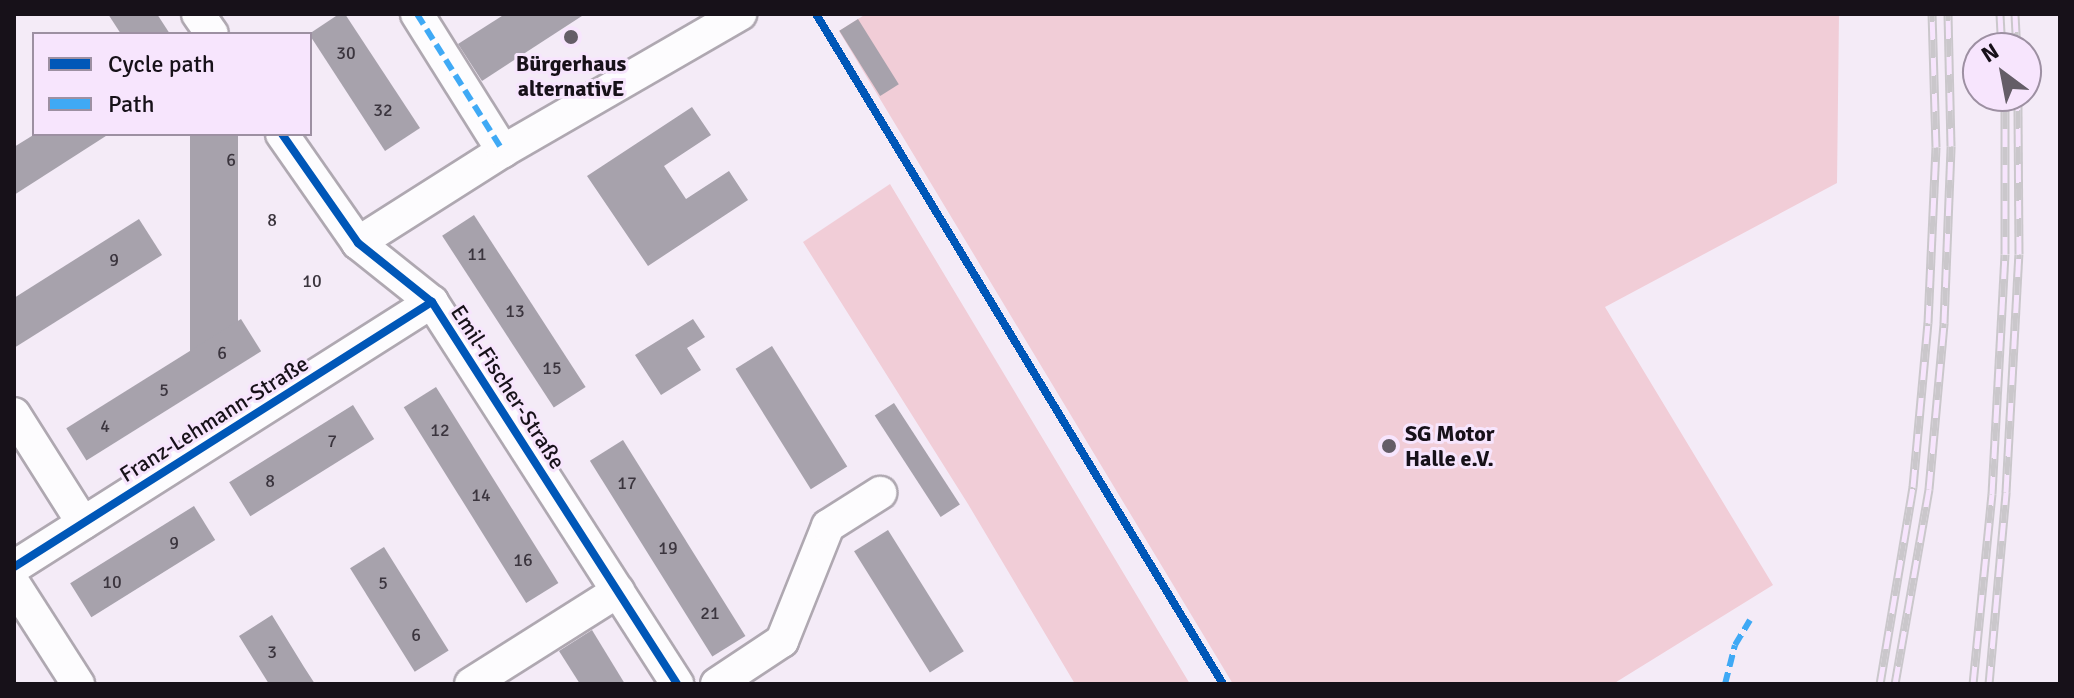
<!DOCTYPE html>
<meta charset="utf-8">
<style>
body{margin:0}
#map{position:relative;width:2074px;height:698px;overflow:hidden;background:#f4ebf7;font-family:Signika,sans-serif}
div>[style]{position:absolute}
.green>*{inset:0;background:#f1cdd7}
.building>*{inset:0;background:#a7a2ac;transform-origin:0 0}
.roads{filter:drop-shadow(2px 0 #afa8b1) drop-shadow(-2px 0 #afa8b1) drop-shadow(0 2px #afa8b1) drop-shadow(0 -2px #afa8b1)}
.minor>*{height:32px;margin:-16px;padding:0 16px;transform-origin:16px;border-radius:16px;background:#fdfcfe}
.rail>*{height:9px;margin-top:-4.5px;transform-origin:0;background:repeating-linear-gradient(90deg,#f7e5fd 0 18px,#cac7cb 0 36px);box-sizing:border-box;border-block:2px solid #cac7cb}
.quiet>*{height:6px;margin-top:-3px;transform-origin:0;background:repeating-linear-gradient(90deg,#3fa9f5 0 12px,transparent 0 18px)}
.cycleway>*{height:8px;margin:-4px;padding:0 4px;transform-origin:4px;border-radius:4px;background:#0057b8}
.dots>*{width:22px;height:22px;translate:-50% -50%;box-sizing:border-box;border:4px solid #f7e5fd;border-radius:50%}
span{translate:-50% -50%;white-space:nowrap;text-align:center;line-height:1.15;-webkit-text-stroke:6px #f7e5fd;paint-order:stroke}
.number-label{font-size:18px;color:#3b353e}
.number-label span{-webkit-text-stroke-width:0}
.poi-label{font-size:22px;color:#171119;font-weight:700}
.left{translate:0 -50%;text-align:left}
.street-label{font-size:22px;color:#171119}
.frame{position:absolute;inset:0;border:16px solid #171119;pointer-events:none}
.legend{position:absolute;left:32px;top:32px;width:280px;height:104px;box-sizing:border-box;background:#f7e5fd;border:2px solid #9d90a2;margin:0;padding:10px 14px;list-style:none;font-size:24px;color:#171119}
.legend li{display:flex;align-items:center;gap:16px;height:40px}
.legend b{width:40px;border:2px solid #9d90a2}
.north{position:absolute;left:1962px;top:32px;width:80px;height:80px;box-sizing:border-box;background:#f7e5fd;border:2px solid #9d90a2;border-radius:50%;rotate:328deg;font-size:22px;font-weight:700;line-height:32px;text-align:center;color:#171119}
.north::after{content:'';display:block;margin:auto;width:28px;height:36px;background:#645d67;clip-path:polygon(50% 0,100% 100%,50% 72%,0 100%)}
</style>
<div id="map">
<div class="green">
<div style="clip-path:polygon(866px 14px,1839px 14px,1837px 183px,1605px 307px,1773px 585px,1613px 684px,1233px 684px,839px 31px)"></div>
<div style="clip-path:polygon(890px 184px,1190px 684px,1075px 684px,968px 504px,803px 242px)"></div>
</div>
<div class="building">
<div style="clip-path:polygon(108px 14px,157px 14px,170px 34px,121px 34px)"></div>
<div style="clip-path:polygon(339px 14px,345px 14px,420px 128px,385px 151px,309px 34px)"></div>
<div style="clip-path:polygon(505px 14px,585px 14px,482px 81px,458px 44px)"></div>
<div style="left:858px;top:19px;width:77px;height:22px;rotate:58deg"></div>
<div style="clip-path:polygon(692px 107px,711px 135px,664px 166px,686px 199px,729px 171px,748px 200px,648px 266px,587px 176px)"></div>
<div style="clip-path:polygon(35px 134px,109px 134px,14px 195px,14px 147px)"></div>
<div style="left:190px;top:134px;width:48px;height:227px"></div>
<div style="left:474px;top:215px;width:205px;height:38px;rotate:57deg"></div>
<div style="clip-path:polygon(139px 219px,162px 255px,14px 348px,14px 298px)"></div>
<div style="left:241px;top:319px;width:38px;height:206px;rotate:58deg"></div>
<div style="clip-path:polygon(693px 319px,705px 337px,687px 348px,701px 370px,661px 395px,635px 355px)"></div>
<div style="left:772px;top:346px;width:142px;height:43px;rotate:58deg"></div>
<div style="left:436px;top:387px;width:231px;height:38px;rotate:58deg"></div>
<div style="left:894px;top:403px;width:121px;height:23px;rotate:57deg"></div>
<div style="left:353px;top:405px;width:40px;height:146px;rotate:58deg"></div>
<div style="left:623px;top:440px;width:231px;height:39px;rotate:58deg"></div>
<div style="left:194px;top:506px;width:40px;height:146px;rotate:58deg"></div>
<div style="left:888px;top:530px;width:143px;height:40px;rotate:58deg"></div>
<div style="left:384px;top:547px;width:122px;height:40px;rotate:58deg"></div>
<div style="clip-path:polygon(272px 615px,304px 667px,315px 684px,269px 684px,239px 636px)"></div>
<div style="clip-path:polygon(592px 630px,625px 684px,580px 684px,559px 651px)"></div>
</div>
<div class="roads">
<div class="minor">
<div style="left:198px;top:14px;width:24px;rotate:55deg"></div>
<div style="left:417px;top:14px;width:162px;rotate:57.9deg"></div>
<div style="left:282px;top:134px;width:133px;rotate:55.1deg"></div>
<div style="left:358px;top:243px;width:95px;rotate:38.6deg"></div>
<div style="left:432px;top:302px;width:454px;rotate:57.3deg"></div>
<div style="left:358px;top:243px;width:172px;rotate:-32.4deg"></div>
<div style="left:503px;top:151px;width:274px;rotate:-30deg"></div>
<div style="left:14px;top:414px;width:129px;rotate:57.7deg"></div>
<div style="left:14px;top:567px;width:495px;rotate:-32.4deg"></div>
<div style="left:14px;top:584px;width:119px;rotate:57.4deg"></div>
<div style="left:471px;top:684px;width:174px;rotate:-32.3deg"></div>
<div style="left:717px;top:684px;width:78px;rotate:-33.5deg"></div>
<div style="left:782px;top:641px;width:124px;rotate:-68.2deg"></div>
<div style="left:828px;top:526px;width:62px;rotate:-32.4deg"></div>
</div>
</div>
<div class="rail">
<div style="left:2000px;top:14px;width:34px;rotate:87deg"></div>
<div style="left:2015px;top:14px;width:34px;rotate:87deg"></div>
<div style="left:1880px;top:684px;width:200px;rotate:-80.5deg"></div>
<div style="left:1913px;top:487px;width:165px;rotate:-84.8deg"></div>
<div style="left:1928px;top:323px;width:176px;rotate:-87.4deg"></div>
<div style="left:1936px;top:147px;width:133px;rotate:-91.7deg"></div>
<div style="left:1895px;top:684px;width:198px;rotate:-80.1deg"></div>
<div style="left:1929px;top:489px;width:167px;rotate:-84.8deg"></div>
<div style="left:1944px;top:323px;width:177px;rotate:-87.7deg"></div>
<div style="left:1951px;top:146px;width:132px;rotate:-91.3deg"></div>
<div style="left:1973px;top:684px;width:191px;rotate:-84.3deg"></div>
<div style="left:1992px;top:494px;width:240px;rotate:-86.9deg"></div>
<div style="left:2005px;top:254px;width:158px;rotate:-90deg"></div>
<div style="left:1989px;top:684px;width:193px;rotate:-84.9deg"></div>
<div style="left:2006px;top:492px;width:238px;rotate:-86.9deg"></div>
<div style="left:2019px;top:254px;width:158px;rotate:-90.4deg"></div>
</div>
<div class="quiet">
<div style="left:417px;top:14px;width:162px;rotate:57.9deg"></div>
<div style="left:1725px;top:684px;width:40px;rotate:-75.6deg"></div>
<div style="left:1735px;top:645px;width:29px;rotate:-59deg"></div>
</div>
<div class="cycleway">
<div style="left:816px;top:14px;width:784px;rotate:58.72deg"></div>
<div style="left:282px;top:134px;width:133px;rotate:55.1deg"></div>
<div style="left:358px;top:243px;width:95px;rotate:38.6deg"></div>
<div style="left:432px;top:302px;width:454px;rotate:57.3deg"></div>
<div style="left:14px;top:567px;width:495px;rotate:-32.4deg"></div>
</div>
<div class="dots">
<div style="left:571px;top:37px;background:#645d67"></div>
<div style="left:1389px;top:446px;background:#645d67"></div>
</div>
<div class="number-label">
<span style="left:346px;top:53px">30</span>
<span style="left:383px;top:110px">32</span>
<span style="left:231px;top:160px">6</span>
<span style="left:272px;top:220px">8</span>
<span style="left:477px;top:254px">11</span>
<span style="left:114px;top:260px">9</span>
<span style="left:312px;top:281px">10</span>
<span style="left:515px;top:311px">13</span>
<span style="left:222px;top:353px">6</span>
<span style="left:552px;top:368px">15</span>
<span style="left:164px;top:390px">5</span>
<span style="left:105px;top:426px">4</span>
<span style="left:440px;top:430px">12</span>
<span style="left:332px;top:441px">7</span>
<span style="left:270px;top:481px">8</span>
<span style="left:627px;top:483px">17</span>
<span style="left:481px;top:495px">14</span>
<span style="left:174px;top:543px">9</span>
<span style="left:668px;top:548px">19</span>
<span style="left:523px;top:560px">16</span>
<span style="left:112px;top:582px">10</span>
<span style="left:383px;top:583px">5</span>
<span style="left:710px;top:613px">21</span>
<span style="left:416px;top:635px">6</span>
<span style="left:272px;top:652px">3</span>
</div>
<div class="poi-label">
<span style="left:571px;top:76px">Bürgerhaus<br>alternativE</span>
<span class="left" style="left:1405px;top:446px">SG Motor<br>Halle e.V.</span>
</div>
<div class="street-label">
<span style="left:508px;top:387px;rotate:57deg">Emil-Fischer-Straße</span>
<span style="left:214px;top:419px;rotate:-32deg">Franz-Lehmann-Straße</span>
</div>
<div class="frame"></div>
<ul class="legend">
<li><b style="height:10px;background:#0057b8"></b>Cycle path</li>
<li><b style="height:10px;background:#3fa9f5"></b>Path</li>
</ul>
<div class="north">N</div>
</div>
